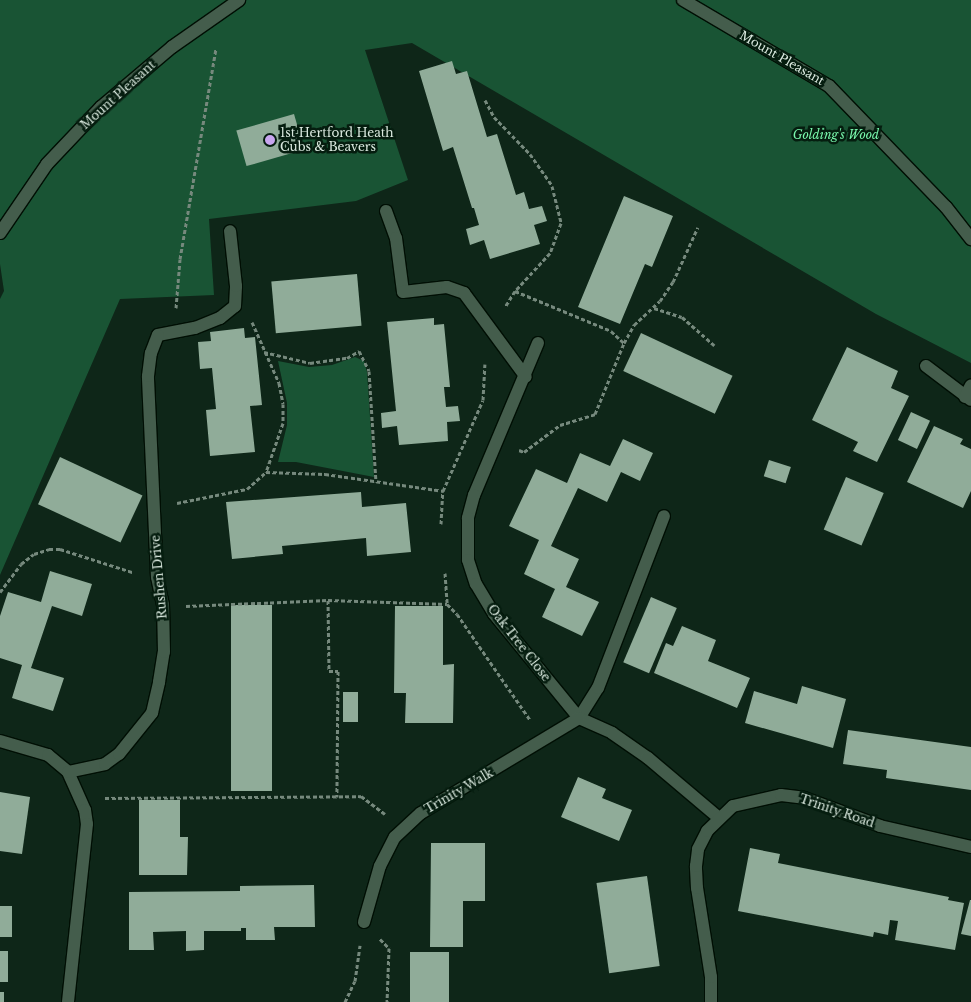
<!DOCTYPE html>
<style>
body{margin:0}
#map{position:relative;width:971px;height:1002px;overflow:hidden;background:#0e2618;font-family:"Libre Baskerville",serif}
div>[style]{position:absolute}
.green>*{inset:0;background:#195434}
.building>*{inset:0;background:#90ac99;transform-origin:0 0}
.path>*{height:3px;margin-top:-1.5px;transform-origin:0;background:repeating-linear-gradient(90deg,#76897d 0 4px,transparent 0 6.5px)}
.roads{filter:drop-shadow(1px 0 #000f04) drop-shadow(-1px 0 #000f04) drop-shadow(0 1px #000f04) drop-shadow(0 -1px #000f04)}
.service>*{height:12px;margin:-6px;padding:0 6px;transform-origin:6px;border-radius:6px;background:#445d4c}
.minor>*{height:12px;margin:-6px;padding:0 6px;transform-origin:6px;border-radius:6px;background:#445d4c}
.dots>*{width:14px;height:14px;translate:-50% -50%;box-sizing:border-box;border:2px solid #051d0f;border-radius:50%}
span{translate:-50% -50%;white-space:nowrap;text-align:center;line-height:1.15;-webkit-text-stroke:5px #051d0f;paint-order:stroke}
.street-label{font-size:12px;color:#d9e8de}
.poi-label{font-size:12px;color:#d9e8de}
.left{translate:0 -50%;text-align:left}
.park-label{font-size:12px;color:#79f8ad;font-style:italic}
</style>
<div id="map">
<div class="green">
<div style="clip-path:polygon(0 0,971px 0,971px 363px,876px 314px,412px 43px,365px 50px,408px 180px,356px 201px,209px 219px,214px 295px,120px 299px,0 575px,0 299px,4px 291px,0 264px)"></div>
<div style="clip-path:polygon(355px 357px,364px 361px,367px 372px,374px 477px,296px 462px,278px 462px,287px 425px,287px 403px,278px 361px,309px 367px,332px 365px)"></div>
</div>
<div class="building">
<div style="clip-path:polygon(452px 61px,456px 74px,467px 71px,487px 137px,497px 134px,516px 195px,524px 192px,529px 209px,542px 206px,547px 221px,534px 225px,540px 244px,490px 259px,484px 240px,470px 245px,466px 229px,479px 225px,474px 208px,472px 208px,453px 147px,443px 151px,419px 71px)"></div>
<div style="left:294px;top:114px;width:37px;height:60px;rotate:74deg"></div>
<div style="clip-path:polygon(624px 196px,673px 216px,652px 267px,645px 264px,620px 324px,578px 307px)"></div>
<div style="left:357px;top:274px;width:52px;height:86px;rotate:85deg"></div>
<div style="clip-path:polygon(434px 318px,434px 325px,444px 324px,450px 387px,444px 387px,446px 407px,458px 406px,460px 421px,447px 422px,448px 441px,399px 445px,397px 426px,382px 428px,381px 413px,396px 411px,387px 322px)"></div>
<div style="clip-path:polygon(244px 328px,245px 338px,255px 337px,262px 405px,250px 406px,255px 452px,210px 456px,206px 410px,216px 409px,212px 368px,200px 369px,198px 342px,211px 341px,210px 332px)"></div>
<div style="left:641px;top:333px;width:101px;height:42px;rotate:25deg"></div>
<div style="clip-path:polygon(847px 347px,898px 371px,891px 388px,909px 396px,877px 462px,853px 451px,858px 442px,812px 420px)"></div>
<div style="left:911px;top:412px;width:21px;height:31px;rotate:25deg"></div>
<div style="clip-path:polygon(934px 426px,963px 439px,960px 444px,971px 449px,971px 491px,963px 508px,907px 482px)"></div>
<div style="clip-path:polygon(623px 439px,653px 453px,640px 481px,621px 472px,607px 502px,578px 488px,551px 546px,579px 559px,566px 587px,599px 602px,582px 636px,542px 617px,555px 589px,524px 574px,539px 540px,509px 526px,536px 469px,567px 483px,580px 453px,610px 466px)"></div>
<div style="left:60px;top:457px;width:91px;height:52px;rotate:25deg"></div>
<div style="left:769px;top:460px;width:23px;height:17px;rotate:18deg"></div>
<div style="left:846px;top:477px;width:41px;height:57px;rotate:23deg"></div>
<div style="clip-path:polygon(361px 492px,362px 507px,406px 503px,411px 552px,367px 556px,366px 538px,282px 546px,283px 554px,232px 559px,226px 502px)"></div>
<div style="clip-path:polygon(50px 571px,92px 584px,82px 616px,52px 606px,31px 668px,64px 678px,53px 711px,12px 698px,22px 665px,0 658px,0 616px,8px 592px,41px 602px)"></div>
<div style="left:651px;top:597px;width:28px;height:71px;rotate:23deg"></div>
<div style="left:231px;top:605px;width:41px;height:186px"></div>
<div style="clip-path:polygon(395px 606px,443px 606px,443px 665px,454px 664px,453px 723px,405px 723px,406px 693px,394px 693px)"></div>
<div style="clip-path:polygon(682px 626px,716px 640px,708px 661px,750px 678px,737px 708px,654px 673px,666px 643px,673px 646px)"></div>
<div style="clip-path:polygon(802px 686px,846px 699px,833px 748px,745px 723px,754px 691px,797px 704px)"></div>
<div style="left:343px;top:692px;width:15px;height:30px"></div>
<div style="clip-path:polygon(848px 730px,971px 747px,971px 790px,886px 778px,887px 770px,843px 764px)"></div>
<div style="clip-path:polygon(578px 777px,606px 789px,602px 798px,632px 810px,619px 841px,561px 817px)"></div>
<div style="clip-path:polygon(0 792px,30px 797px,22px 854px,0 851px)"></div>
<div style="clip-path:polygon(139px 800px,180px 800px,180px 837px,188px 837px,187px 875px,139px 875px)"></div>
<div style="clip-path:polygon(431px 843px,485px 843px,485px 901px,463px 901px,463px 947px,430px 947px)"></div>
<div style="clip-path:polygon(750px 848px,780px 854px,778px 863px,949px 897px,948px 900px,964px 903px,955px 950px,895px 940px,898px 921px,890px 920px,888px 935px,874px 932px,873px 937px,738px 911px)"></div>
<div style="left:647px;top:876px;width:91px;height:51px;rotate:82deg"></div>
<div style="clip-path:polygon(314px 885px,315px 927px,274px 927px,275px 940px,246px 940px,246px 928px,241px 928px,241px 931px,204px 931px,204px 950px,186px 951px,186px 931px,153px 932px,154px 950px,129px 950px,129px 892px,240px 891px,240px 886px)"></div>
<div style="clip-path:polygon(970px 900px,971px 900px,971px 936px,961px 934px)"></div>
<div style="left:0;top:906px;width:12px;height:31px"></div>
<div style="left:0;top:951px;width:8px;height:31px"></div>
<div style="left:410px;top:952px;width:39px;height:50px"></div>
<div style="left:0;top:992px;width:4px;height:10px"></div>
</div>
<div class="path">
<div style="left:485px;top:100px;width:19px;rotate:62deg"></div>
<div style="left:494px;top:117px;width:52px;rotate:45.8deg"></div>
<div style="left:530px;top:154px;width:39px;rotate:55deg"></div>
<div style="left:552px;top:186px;width:38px;rotate:76deg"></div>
<div style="left:561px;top:223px;width:32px;rotate:110deg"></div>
<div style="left:550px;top:253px;width:52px;rotate:132.6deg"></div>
<div style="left:515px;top:291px;width:19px;rotate:122deg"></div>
<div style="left:515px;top:291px;width:104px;rotate:22.6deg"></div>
<div style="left:611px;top:331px;width:18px;rotate:43deg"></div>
<div style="left:624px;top:343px;width:21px;rotate:-61deg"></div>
<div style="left:634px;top:325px;width:35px;rotate:-43deg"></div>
<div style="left:660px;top:301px;width:23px;rotate:-56deg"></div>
<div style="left:673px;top:282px;width:60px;rotate:-65.6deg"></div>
<div style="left:176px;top:308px;width:49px;rotate:-85.3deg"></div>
<div style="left:180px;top:259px;width:214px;rotate:-80.3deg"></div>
<div style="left:654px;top:308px;width:29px;rotate:18deg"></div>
<div style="left:682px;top:317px;width:43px;rotate:41.2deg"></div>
<div style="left:252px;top:322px;width:67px;rotate:66.1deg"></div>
<div style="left:279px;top:383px;width:21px;rotate:79deg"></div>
<div style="left:283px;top:404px;width:19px;rotate:90deg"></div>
<div style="left:283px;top:423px;width:52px;rotate:109.1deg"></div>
<div style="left:264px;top:352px;width:47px;rotate:13.4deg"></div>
<div style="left:310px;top:363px;width:37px;rotate:-8deg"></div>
<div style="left:347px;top:358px;width:14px;rotate:-30deg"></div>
<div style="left:359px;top:351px;width:22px;rotate:63deg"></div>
<div style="left:369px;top:371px;width:111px;rotate:86.4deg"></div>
<div style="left:519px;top:450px;width:5px;rotate:22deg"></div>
<div style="left:524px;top:452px;width:45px;rotate:-36.9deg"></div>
<div style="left:560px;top:425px;width:37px;rotate:-17deg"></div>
<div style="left:595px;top:414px;width:77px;rotate:-67.8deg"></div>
<div style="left:177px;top:503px;width:71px;rotate:-11.3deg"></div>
<div style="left:247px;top:489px;width:25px;rotate:-42deg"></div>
<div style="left:266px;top:472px;width:59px;rotate:1.9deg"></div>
<div style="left:325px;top:474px;width:120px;rotate:8.1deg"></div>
<div style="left:441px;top:524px;width:33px;rotate:-87deg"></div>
<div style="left:443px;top:491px;width:99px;rotate:-66.3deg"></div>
<div style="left:483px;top:400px;width:36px;rotate:-87deg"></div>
<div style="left:445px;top:573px;width:31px;rotate:86deg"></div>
<div style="left:0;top:592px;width:35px;rotate:-53deg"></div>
<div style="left:21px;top:564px;width:16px;rotate:-38deg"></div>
<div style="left:34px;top:554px;width:16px;rotate:-18deg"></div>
<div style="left:49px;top:549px;width:11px"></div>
<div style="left:60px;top:549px;width:76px;rotate:17.7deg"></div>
<div style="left:328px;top:600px;width:71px;rotate:89.2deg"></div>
<div style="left:329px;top:671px;width:9px"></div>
<div style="left:338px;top:671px;width:126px;rotate:90.5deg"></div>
<div style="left:186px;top:606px;width:142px;rotate:-2.4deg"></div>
<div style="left:328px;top:600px;width:119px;rotate:1.9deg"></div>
<div style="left:447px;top:604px;width:14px;rotate:45deg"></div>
<div style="left:457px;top:614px;width:129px;rotate:55.4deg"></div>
<div style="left:105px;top:798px;width:256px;rotate:-0.4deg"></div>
<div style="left:361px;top:796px;width:30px;rotate:37deg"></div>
<div style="left:380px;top:939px;width:13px;rotate:45deg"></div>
<div style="left:389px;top:948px;width:54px;rotate:92.1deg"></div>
<div style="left:345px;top:1002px;width:23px;rotate:-65deg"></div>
<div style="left:355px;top:981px;width:36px;rotate:-82deg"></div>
</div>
<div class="roads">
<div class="service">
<div style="left:683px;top:0;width:169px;rotate:30.5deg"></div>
<div style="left:829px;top:86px;width:168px;rotate:46deg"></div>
<div style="left:946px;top:207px;width:41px;rotate:52deg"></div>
<div style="left:386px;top:211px;width:29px;rotate:70deg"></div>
<div style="left:396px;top:238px;width:54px;rotate:82.6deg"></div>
<div style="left:403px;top:292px;width:44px;rotate:-6.5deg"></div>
<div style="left:447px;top:287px;width:18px;rotate:19deg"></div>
<div style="left:464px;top:293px;width:104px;rotate:53.6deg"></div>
<div style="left:0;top:233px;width:83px;rotate:-55.7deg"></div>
<div style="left:47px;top:164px;width:79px;rotate:-46.5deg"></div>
<div style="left:101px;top:107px;width:93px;rotate:-40.2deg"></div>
<div style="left:172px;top:47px;width:82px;rotate:-35deg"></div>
<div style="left:158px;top:335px;width:38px;rotate:-11deg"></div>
<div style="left:195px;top:328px;width:27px;rotate:-22deg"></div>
<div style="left:220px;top:318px;width:19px;rotate:-39deg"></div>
<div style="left:235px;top:306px;width:20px;rotate:-87deg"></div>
<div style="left:236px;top:286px;width:55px;rotate:-96.2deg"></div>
<div style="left:926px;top:366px;width:56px;rotate:37.1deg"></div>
<div style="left:965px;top:397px;width:13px;rotate:-63deg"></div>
<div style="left:579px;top:718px;width:36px;rotate:-58deg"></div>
<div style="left:598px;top:688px;width:184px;rotate:-69deg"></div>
</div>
<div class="minor">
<div style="left:538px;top:343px;width:165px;rotate:112.8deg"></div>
<div style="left:474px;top:495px;width:24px;rotate:105deg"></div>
<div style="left:468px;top:518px;width:42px;rotate:90deg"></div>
<div style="left:468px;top:560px;width:25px;rotate:72deg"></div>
<div style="left:476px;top:584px;width:35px;rotate:59deg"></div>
<div style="left:494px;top:614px;width:134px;rotate:50.7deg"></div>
<div style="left:579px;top:718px;width:36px;rotate:24deg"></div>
<div style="left:612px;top:733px;width:44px;rotate:34.8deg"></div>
<div style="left:648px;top:758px;width:93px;rotate:40.2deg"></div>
<div style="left:0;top:741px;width:50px;rotate:16.3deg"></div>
<div style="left:48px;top:755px;width:26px;rotate:40deg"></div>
<div style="left:68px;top:772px;width:42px;rotate:65.9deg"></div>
<div style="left:85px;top:810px;width:14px;rotate:82deg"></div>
<div style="left:87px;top:824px;width:179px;rotate:96.1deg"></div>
<div style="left:68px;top:772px;width:38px;rotate:-12deg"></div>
<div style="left:105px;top:764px;width:17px;rotate:-36deg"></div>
<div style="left:119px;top:754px;width:53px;rotate:-51.2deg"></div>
<div style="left:152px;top:713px;width:32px;rotate:-77deg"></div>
<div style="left:159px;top:682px;width:30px;rotate:-81deg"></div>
<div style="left:164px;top:652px;width:47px;rotate:-91.2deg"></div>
<div style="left:163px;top:605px;width:29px;rotate:-102deg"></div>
<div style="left:157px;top:577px;width:201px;rotate:-92.6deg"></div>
<div style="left:148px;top:376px;width:23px;rotate:-83deg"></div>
<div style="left:151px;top:353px;width:19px;rotate:-69deg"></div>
<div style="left:364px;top:922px;width:58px;rotate:-74.1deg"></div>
<div style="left:380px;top:866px;width:33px;rotate:-63deg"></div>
<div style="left:395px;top:837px;width:35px;rotate:-43deg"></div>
<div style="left:421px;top:813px;width:184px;rotate:-31deg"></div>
<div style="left:711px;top:1002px;width:25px;rotate:-90deg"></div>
<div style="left:711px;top:977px;width:90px;rotate:-98.9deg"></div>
<div style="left:697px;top:888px;width:22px;rotate:-93deg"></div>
<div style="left:696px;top:866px;width:17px;rotate:-83deg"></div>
<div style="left:698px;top:849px;width:20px;rotate:-63deg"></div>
<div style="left:707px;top:831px;width:36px;rotate:-44deg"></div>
<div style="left:733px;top:806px;width:49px;rotate:-12.9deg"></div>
<div style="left:781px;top:795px;width:23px;rotate:7deg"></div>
<div style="left:804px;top:798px;width:81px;rotate:20.2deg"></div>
<div style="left:880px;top:826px;width:93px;rotate:13deg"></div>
</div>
</div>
<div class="dots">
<div style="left:270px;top:140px;background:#c8a6ef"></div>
</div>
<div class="street-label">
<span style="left:782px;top:58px;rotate:30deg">Mount Pleasant</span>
<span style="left:118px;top:95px;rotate:-42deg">Mount Pleasant</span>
<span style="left:159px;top:577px;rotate:-95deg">Rushen Drive</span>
<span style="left:519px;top:643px;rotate:52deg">Oak Tree Close</span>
<span style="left:459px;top:791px;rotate:-30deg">Trinity Walk</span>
<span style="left:837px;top:811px;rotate:19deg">Trinity Road</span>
</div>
<div class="poi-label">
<span class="left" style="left:280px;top:140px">1st Hertford Heath<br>Cubs &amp; Beavers</span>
</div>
<div class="park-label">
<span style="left:836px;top:135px">Golding's Wood</span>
</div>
</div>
